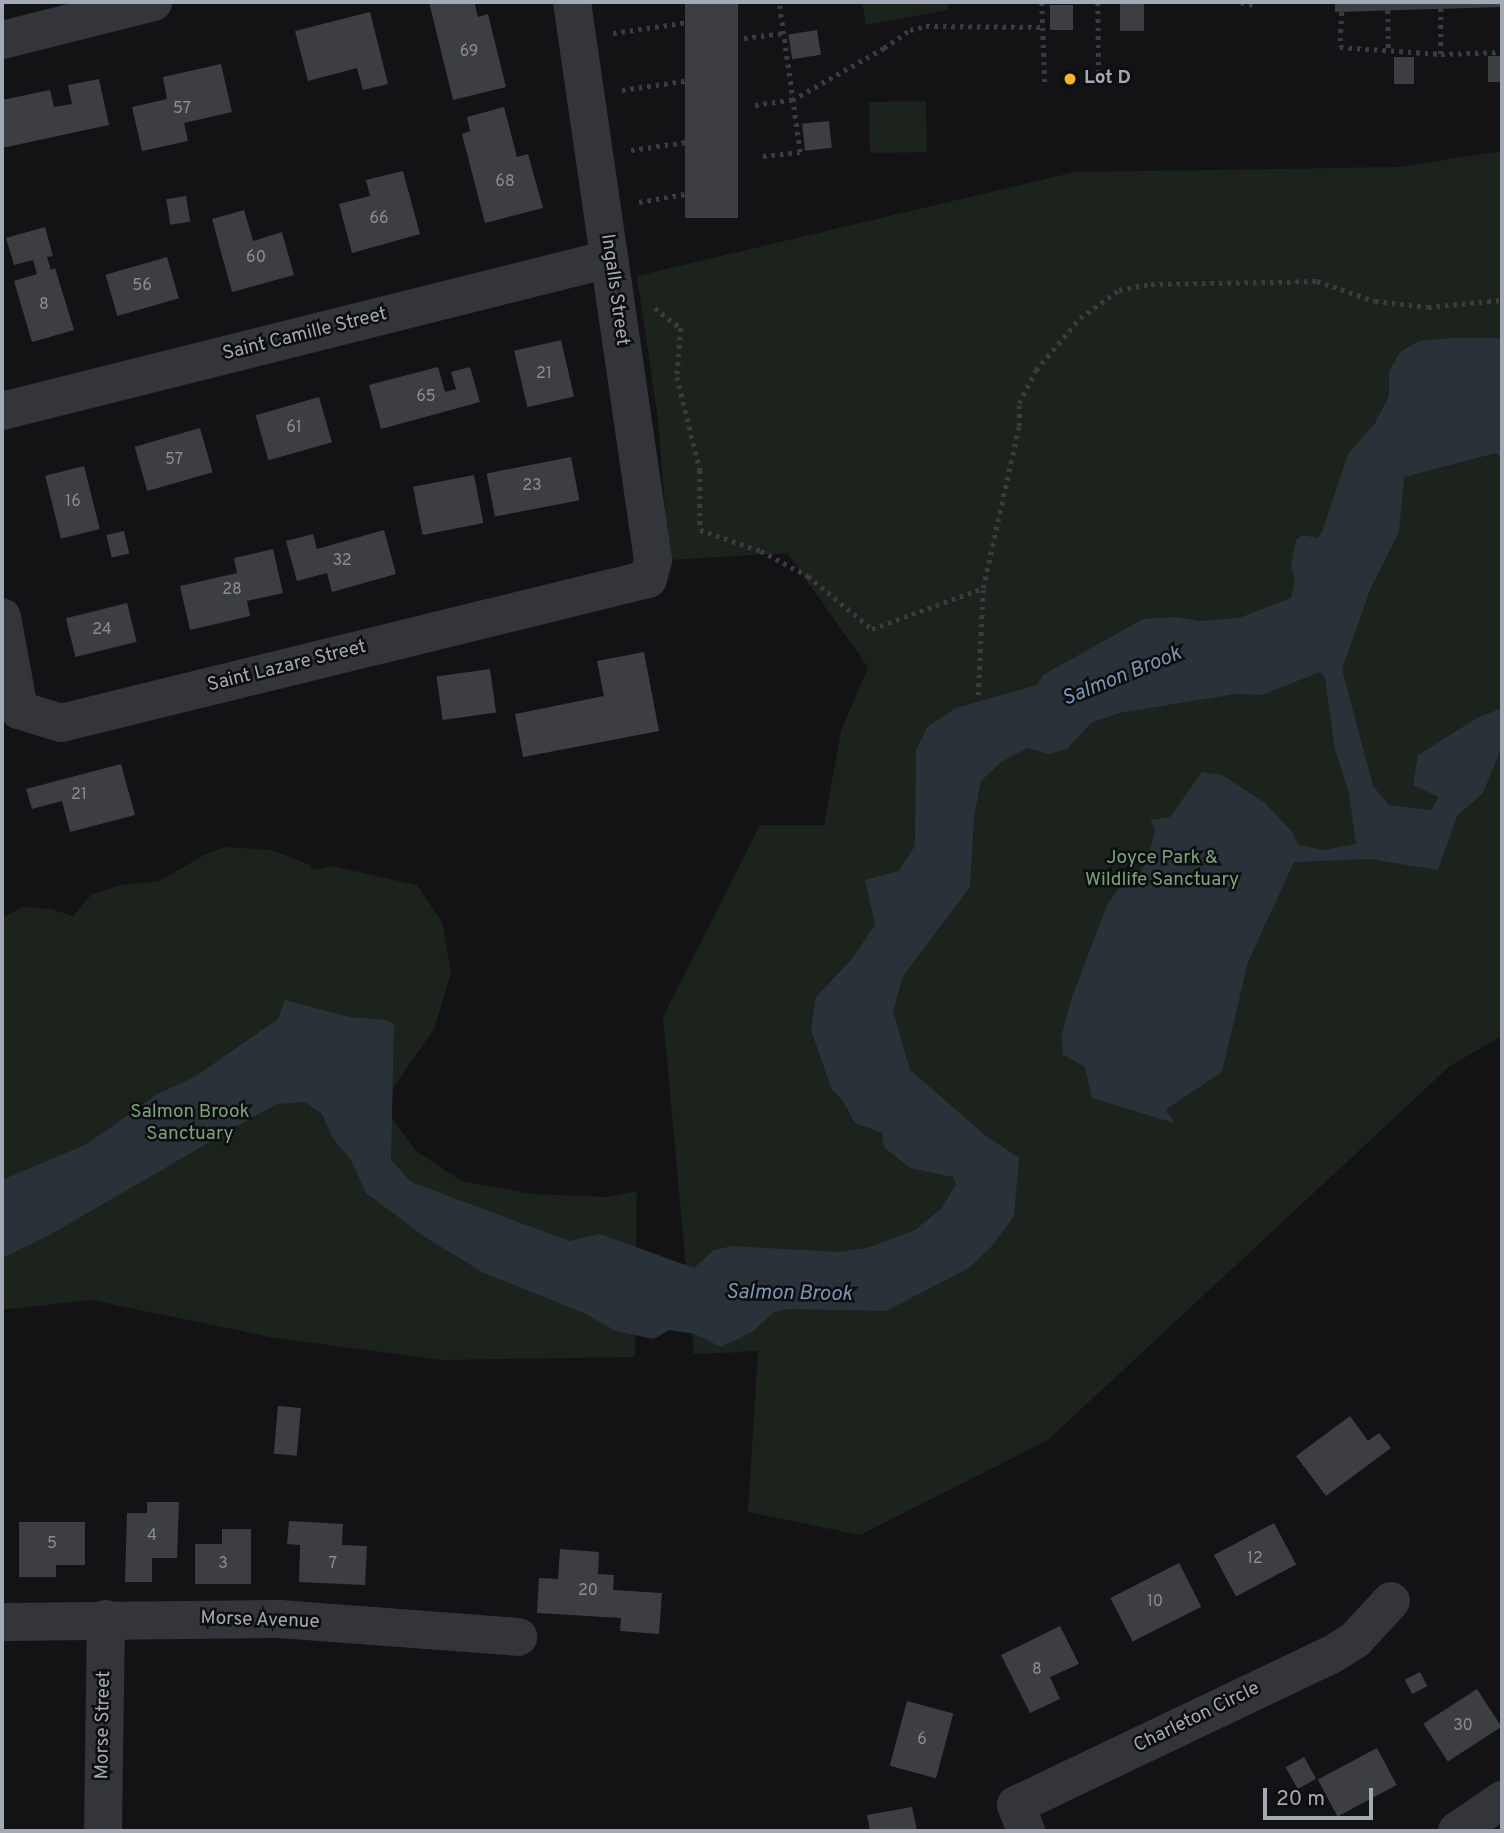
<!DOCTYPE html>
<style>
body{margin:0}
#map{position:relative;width:1504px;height:1833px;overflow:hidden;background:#131315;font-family:Overpass,sans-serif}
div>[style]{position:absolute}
.green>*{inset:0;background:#1b231c;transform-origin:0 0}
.water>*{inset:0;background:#293239}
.building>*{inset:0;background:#3d3e42;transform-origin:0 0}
.path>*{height:4.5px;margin-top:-2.25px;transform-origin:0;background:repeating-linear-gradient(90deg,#3a3c41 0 3.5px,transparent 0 8.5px)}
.street>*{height:38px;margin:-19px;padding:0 19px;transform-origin:19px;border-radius:19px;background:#34353a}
.dots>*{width:19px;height:19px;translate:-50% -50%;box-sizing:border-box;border:4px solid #0e0e10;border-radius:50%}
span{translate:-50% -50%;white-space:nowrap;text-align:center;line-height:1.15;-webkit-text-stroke:5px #0e0e10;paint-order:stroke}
.number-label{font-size:16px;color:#8a8e99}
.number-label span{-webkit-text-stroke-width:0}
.poi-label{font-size:19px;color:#a4a9b6;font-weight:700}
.left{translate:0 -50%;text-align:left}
.street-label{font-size:19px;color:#a4a9b6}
.park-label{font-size:19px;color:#7aa27d}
.water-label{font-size:21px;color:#7997b2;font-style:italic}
.frame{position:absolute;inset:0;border:4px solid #a4a9b6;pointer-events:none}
.scale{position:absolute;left:1263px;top:1788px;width:110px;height:32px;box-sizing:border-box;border:4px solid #a4a9b6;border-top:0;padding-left:9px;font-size:21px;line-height:24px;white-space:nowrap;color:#a4a9b6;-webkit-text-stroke:5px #0e0e10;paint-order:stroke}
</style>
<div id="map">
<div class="green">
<div style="clip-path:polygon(862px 2px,947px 2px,948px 10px,866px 25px)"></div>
<div style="left:926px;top:101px;width:51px;height:57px;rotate:89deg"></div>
<div style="clip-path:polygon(1502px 151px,1502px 1036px,1450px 1066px,1048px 1440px,860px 1535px,748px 1512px,758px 1351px,694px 1354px,663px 1017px,760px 825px,824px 825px,841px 731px,868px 667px,787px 553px,669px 560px,658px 420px,637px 276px,1075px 172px,1399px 167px)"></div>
<div style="clip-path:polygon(225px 847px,271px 850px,308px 864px,314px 870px,331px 866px,417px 885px,442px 922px,451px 973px,434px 1029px,392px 1089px,394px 1024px,370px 1019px,378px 1098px,415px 1150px,461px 1181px,532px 1194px,607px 1197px,637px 1191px,635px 1357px,442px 1360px,275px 1338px,91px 1300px,2px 1310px,2px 918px,23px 907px,51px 909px,73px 916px,91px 895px,121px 885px,160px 881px,204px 855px)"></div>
</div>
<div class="water">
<div style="clip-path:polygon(1454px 338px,1498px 338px,1502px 341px,1502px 459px,1496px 453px,1404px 477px,1399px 531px,1370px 590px,1342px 669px,1373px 786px,1389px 805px,1431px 810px,1439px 797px,1413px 785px,1418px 755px,1477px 718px,1502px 708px,1502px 746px,1483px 793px,1457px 816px,1438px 870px,1370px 859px,1294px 862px,1248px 962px,1222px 1072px,1166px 1109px,1174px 1123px,1092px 1098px,1085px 1067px,1063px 1055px,1062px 1034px,1071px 1000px,1107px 905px,1123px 883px,1138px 877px,1148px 858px,1155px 830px,1150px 820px,1170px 817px,1202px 772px,1222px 775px,1265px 803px,1293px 833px,1298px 845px,1325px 850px,1356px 844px,1349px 793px,1335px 749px,1325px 678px,1320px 672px,1262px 695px,1235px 694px,1119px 713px,1091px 723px,1067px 749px,1049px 754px,1027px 748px,1001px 762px,981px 781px,974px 817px,970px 887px,903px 976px,893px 1011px,910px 1070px,986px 1136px,1019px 1158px,1014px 1216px,992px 1246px,969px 1268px,886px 1311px,789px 1309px,774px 1312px,752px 1332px,721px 1347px,695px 1334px,669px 1330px,654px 1339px,616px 1331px,584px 1313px,484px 1273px,425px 1237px,366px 1193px,351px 1160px,332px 1137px,322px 1114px,305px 1102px,277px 1104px,253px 1117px,46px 1237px,2px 1258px,2px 1180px,87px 1144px,156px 1095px,196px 1076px,278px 1019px,285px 1000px,349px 1017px,385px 1020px,394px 1024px,391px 1160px,411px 1182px,569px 1241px,600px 1234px,694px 1268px,714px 1250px,732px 1246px,839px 1252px,867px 1248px,915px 1230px,942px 1208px,956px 1184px,953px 1177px,910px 1168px,884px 1147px,882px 1133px,855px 1123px,841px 1098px,832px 1090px,811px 1030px,816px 997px,851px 960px,875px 925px,865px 880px,899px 871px,915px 846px,916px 751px,927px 727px,956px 708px,1037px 685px,1043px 675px,1143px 619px,1177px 617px,1200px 621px,1239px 618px,1291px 598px,1295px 581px,1291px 565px,1296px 540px,1302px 535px,1317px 538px,1322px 532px,1348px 454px,1375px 423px,1389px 396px,1389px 372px,1400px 352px,1419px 341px)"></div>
</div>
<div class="building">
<div style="clip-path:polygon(429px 2px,474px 2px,478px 17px,488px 14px,506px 87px,453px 100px)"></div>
<div style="left:685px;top:2px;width:53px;height:216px"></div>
<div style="clip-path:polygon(1335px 2px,1502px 2px,1502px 7px,1335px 12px)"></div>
<div style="left:1120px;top:3px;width:24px;height:28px"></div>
<div style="left:1050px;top:5px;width:23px;height:25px"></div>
<div style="clip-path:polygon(370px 12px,388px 84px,363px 90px,357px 68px,308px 81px,295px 31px)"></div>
<div style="left:817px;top:30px;width:25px;height:29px;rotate:81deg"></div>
<div style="left:1488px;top:56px;width:14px;height:26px"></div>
<div style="left:1394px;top:57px;width:20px;height:27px"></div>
<div style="clip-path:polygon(221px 64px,232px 112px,184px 123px,188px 141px,142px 151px,132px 107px,167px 99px,163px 77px)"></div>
<div style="clip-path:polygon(99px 79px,109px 125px,2px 148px,2px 100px,50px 90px,54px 107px,72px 104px,68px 85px)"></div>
<div style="clip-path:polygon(504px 107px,517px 157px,528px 154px,543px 208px,485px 223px,462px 134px,470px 131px,467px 117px)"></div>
<div style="left:829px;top:121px;width:27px;height:27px;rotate:84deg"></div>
<div style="clip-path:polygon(403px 171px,420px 234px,352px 253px,339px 204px,370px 196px,366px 180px)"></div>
<div style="left:186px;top:196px;width:26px;height:20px;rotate:81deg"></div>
<div style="clip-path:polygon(244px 210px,253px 241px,282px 232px,294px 275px,232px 292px,212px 219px)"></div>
<div style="clip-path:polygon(45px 227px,53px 256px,47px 257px,51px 270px,55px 268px,74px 330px,32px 342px,14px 281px,37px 274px,33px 260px,14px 265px,6px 238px)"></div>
<div style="left:167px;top:257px;width:43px;height:64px;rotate:74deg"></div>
<div style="left:561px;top:340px;width:58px;height:48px;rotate:77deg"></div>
<div style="clip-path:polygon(438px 367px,445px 392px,456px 389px,451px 372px,470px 367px,480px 402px,381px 429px,369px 385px)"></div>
<div style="left:319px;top:397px;width:47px;height:66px;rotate:74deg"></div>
<div style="left:200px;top:428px;width:46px;height:68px;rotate:74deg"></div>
<div style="left:571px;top:457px;width:44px;height:86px;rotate:79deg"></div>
<div style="left:84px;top:466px;width:65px;height:40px;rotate:76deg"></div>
<div style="left:474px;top:475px;width:49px;height:62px;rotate:79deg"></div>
<div style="clip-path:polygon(384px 530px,396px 574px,332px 592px,327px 573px,297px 581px,286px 541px,313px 534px,317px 549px)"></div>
<div style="left:124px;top:531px;width:23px;height:18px;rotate:77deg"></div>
<div style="clip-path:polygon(273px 549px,283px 593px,247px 601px,250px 616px,190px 630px,180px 586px,237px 573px,234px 558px)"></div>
<div style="left:127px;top:603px;width:40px;height:63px;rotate:76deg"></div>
<div style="clip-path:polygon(644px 652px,659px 731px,523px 757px,515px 714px,604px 696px,597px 661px)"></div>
<div style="left:490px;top:669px;width:44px;height:54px;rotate:82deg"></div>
<div style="clip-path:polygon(121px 764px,135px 815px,70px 832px,62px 801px,32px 809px,26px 789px)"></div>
<div style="left:278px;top:1406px;width:23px;height:48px;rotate:5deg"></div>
<div style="clip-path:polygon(1350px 1416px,1368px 1441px,1379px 1433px,1391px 1448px,1326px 1496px,1296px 1456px)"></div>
<div style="clip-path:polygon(147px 1502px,179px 1502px,177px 1558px,152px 1558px,152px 1582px,125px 1582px,127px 1513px,147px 1513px)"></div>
<div style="clip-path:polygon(289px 1521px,343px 1524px,342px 1545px,367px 1546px,365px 1585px,299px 1582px,300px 1545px,287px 1544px)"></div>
<div style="clip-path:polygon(19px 1522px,85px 1522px,85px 1565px,56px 1565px,56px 1577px,19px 1577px)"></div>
<div style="left:1274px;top:1523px;width:47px;height:68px;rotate:62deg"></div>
<div style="clip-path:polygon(222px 1529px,251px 1529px,251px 1584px,195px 1584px,195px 1544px,222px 1544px)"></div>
<div style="clip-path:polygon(560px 1549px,599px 1552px,598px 1574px,614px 1575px,613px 1590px,662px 1593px,659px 1634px,620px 1631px,621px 1618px,537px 1613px,539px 1578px,558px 1579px)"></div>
<div style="left:1179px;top:1563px;width:49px;height:77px;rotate:63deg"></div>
<div style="clip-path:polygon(1060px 1626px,1079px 1664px,1050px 1677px,1060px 1699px,1030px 1713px,1001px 1655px)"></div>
<div style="left:1420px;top:1672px;width:16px;height:17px;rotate:63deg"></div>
<div style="left:1477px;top:1689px;width:45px;height:64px;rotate:57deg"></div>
<div style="left:907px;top:1701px;width:48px;height:67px;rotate:15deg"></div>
<div style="left:1377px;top:1748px;width:42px;height:67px;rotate:62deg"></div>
<div style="left:1304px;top:1757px;width:25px;height:21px;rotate:61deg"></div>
<div style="clip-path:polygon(912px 1807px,917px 1831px,870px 1831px,867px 1815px)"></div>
</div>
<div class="path">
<div style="left:993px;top:2px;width:38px"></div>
<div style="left:1042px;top:2px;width:80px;rotate:87.9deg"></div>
<div style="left:1098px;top:2px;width:80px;rotate:89.3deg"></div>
<div style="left:1241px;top:2px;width:12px;rotate:14deg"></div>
<div style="left:1441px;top:8px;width:46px;rotate:90deg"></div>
<div style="left:1388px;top:10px;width:39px;rotate:89deg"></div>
<div style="left:1342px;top:12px;width:35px;rotate:93deg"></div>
<div style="left:1340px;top:47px;width:101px;rotate:4deg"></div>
<div style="left:1441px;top:54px;width:61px;rotate:-1.9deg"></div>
<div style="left:613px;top:33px;width:76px;rotate:-8.3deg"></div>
<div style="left:744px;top:38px;width:39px;rotate:-7deg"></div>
<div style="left:622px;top:90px;width:76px;rotate:-8.3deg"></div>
<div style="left:755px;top:105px;width:37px;rotate:-8deg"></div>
<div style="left:792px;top:100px;width:106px;rotate:-29.5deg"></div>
<div style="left:884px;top:48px;width:32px;rotate:-35deg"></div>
<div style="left:910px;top:30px;width:16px;rotate:-14deg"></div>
<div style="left:926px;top:26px;width:119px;rotate:0.5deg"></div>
<div style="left:631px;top:150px;width:76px;rotate:-8.3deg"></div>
<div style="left:763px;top:156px;width:37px;rotate:-6deg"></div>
<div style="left:800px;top:152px;width:151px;rotate:-98deg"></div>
<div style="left:639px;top:202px;width:76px;rotate:-9.8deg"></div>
<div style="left:655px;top:308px;width:33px;rotate:38deg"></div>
<div style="left:681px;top:328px;width:49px;rotate:94.7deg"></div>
<div style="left:677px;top:377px;width:96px;rotate:76.1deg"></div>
<div style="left:700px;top:470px;width:60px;rotate:90deg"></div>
<div style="left:700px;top:530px;width:65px;rotate:19deg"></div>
<div style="left:761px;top:551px;width:53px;rotate:28deg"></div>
<div style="left:808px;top:576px;width:83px;rotate:39.6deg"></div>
<div style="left:872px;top:629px;width:118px;rotate:-20.3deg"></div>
<div style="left:983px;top:588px;width:166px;rotate:-77.5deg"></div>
<div style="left:1019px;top:426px;width:23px;rotate:-90deg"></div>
<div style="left:1019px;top:403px;width:37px;rotate:-63deg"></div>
<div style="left:1036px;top:370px;width:68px;rotate:-49.8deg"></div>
<div style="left:1080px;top:318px;width:48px;rotate:-35.7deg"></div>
<div style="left:1119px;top:290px;width:33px;rotate:-11deg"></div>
<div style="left:1151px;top:284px;width:166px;rotate:-1deg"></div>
<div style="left:1317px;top:281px;width:61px;rotate:19deg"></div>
<div style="left:1375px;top:301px;width:53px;rotate:6.5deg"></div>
<div style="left:1428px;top:307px;width:74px;rotate:-5.4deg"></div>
<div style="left:978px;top:695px;width:107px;rotate:-87.3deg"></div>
</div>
<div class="street">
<div style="left:2px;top:40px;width:156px;rotate:-14.1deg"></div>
<div style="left:2px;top:411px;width:626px;rotate:-14.06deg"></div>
<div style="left:2px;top:617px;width:95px;rotate:79.6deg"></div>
<div style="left:19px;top:710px;width:44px;rotate:17.2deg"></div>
<div style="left:61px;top:723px;width:604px;rotate:-13.78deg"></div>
<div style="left:648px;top:579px;width:20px;rotate:-75deg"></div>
<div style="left:653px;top:560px;width:564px;rotate:-98.26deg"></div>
<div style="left:2px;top:1622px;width:278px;rotate:-0.6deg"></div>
<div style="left:280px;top:1619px;width:239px;rotate:4.3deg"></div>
<div style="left:103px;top:1831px;width:212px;rotate:-89.2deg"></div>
<div style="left:1026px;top:1831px;width:28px;rotate:-111deg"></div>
<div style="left:1016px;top:1805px;width:349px;rotate:-25.5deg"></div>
<div style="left:1331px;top:1655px;width:28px;rotate:-32deg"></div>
<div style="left:1355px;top:1640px;width:53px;rotate:-47.3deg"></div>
<div style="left:1457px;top:1831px;width:55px;rotate:-34.6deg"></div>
</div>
<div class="dots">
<div style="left:1070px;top:79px;background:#f8b528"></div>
</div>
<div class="number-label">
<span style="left:469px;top:52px">69</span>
<span style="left:182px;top:109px">57</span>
<span style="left:505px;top:182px">68</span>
<span style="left:379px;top:219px">66</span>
<span style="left:256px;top:258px">60</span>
<span style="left:142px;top:286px">56</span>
<span style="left:44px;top:305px">8</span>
<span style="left:544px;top:374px">21</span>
<span style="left:426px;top:397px">65</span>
<span style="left:294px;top:428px">61</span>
<span style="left:174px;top:460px">57</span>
<span style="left:532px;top:486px">23</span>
<span style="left:73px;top:502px">16</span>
<span style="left:342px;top:561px">32</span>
<span style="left:232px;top:590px">28</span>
<span style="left:102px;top:630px">24</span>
<span style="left:79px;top:795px">21</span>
<span style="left:152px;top:1536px">4</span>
<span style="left:52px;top:1544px">5</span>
<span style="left:1255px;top:1559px">12</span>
<span style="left:223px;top:1564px">3</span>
<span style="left:333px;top:1564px">7</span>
<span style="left:588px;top:1591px">20</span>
<span style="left:1155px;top:1602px">10</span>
<span style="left:1037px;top:1670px">8</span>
<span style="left:1463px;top:1726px">30</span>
<span style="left:922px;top:1740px">6</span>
</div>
<div class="poi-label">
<span class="left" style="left:1084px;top:79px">Lot D</span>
</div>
<div class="street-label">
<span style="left:614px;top:290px;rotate:82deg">Ingalls Street</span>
<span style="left:305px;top:335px;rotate:-14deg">Saint Camille Street</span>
<span style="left:287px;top:667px;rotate:-14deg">Saint Lazare Street</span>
<span style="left:260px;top:1621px;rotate:2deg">Morse Avenue</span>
<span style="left:1197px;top:1718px;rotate:-26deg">Charleton Circle</span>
<span style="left:104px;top:1725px;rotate:-89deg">Morse Street</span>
</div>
<div class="park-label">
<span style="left:1162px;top:870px">Joyce Park &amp;<br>Wildlife Sanctuary</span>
<span style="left:190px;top:1124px">Salmon Brook<br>Sanctuary</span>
</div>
<div class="water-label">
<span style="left:1122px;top:677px;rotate:-22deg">Salmon Brook</span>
<span style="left:789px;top:1294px;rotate:1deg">Salmon Brook</span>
</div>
<div class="frame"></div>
<div class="scale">20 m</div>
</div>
